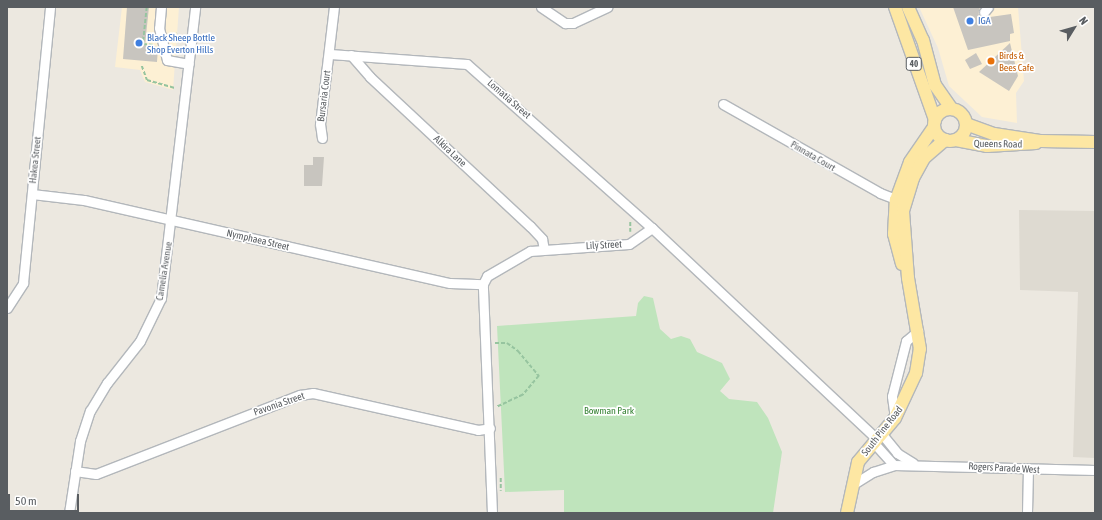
<!DOCTYPE html>
<style>
body{margin:0}
#map{position:relative;width:1102px;height:520px;overflow:hidden;background:#ece8e0;font-family:"Asap Condensed",sans-serif}
div>[style]{position:absolute}
.commercial>*{inset:0;background:#fdf0d4}
.education>*{inset:0;background:#dedad1}
.green>*{inset:0;background:#bfe4bc}
.building>*{inset:0;background:#c8c5bf}
.path>*{height:1.5px;margin-top:-0.75px;transform-origin:0;background:repeating-linear-gradient(90deg,#96c49f 0 4px,transparent 0 6px)}
.roads{filter:drop-shadow(1px 0 #b3b7bb) drop-shadow(-1px 0 #b3b7bb) drop-shadow(0 1px #b3b7bb) drop-shadow(0 -1px #b3b7bb)}
.minor>*{height:9px;margin:-4.5px;padding:0 4.5px;transform-origin:4.5px;border-radius:4.5px;background:#fff}
.major>*{height:12px;margin:-6px;padding:0 6px;transform-origin:6px;border-radius:6px;background:#fde7a3}
.major>.ring{margin:-6px;padding:0;box-sizing:content-box;background:none;border:12px solid #fde7a3;border-radius:50%}
.dots>*{width:11px;height:11px;translate:-50% -50%;box-sizing:border-box;border:2px solid #fff;border-radius:50%}
span{translate:-50% -50%;white-space:nowrap;text-align:center;line-height:1.15;-webkit-text-stroke:3.5px #fff;paint-order:stroke}
.shield-label span{padding:1px 3px;background:#fff;border:1px solid;border-radius:3px;-webkit-text-stroke-width:0}
.shield-label{font-size:9px;color:#595d61;font-weight:700}
.shop-label{font-size:10px;color:#366cbe}
.left{translate:0 -50%;text-align:left}
.food-label{font-size:10px;color:#c56008}
.street-label{font-size:10px;color:#595d61}
.park-label{font-size:10px;color:#388336}
.frame{position:absolute;inset:0;border:8px solid #595d61;pointer-events:none}
.north{position:absolute;left:1054px;top:8px;width:40px;height:40px;-webkit-text-stroke:3px #fff;paint-order:stroke;rotate:53deg;font-size:11px;font-weight:700;line-height:16px;text-align:center;color:#595d61}
.north::after{content:'';display:block;margin:auto;width:14px;height:18px;background:#595d61;clip-path:polygon(50% 0,100% 100%,50% 72%,0 100%)}
.scale{position:absolute;left:8px;top:494px;width:71px;height:18px;box-sizing:border-box;border:2px solid #595d61;border-top:0;padding-left:5px;font-size:12px;line-height:14px;white-space:nowrap;color:#595d61;-webkit-text-stroke:3px #fff;paint-order:stroke}
</style>
<div id="map">
<div class="commercial">
<div style="clip-path:polygon(122px 7px,179px 7px,173px 90px,145px 82px,140px 70px,115px 67px)"></div>
<div style="clip-path:polygon(919px 7px,1018px 7px,1024px 81px,1016px 93px,1017px 123px,982px 117px,949px 86px,938px 48px)"></div>
</div>
<div class="education">
<div style="clip-path:polygon(1019px 210px,1095px 211px,1095px 458px,1073px 457px,1078px 292px,1020px 290px)"></div>
</div>
<div class="green">
<div style="clip-path:polygon(644px 296px,653px 298px,660px 329px,671px 339px,681px 336px,690px 339px,697px 352px,722px 363px,730px 379px,720px 391px,729px 399px,757px 402px,768px 418px,782px 452px,773px 513px,564px 513px,564px 490px,505px 492px,497px 326px,636px 316px,638px 303px)"></div>
</div>
<div class="building">
<div style="clip-path:polygon(127px 7px,149px 7px,145px 45px,158px 47px,157px 62px,123px 59px)"></div>
<div style="clip-path:polygon(953px 7px,980px 7px,978px 14px,983px 18px,1011px 14px,1014px 33px,1010px 34px,1010px 41px,968px 50px)"></div>
<div style="clip-path:polygon(1010px 43px,1018px 76px,1009px 91px,979px 72px)"></div>
<div style="clip-path:polygon(976px 53px,982px 64px,970px 69px,965px 60px)"></div>
<div style="clip-path:polygon(313px 157px,324px 157px,322px 186px,304px 186px,304px 165px,313px 165px)"></div>
</div>
<div class="path">
<div style="left:147px;top:7px;width:37px;rotate:96deg"></div>
<div style="left:143px;top:44px;width:11px;rotate:5deg"></div>
<div style="left:172px;top:37px;width:6px;rotate:-39deg"></div>
<div style="left:142px;top:66px;width:15px;rotate:70deg"></div>
<div style="left:147px;top:80px;width:29px;rotate:16deg"></div>
<div style="left:630px;top:232px;width:10px;rotate:-90deg"></div>
<div style="left:495px;top:343px;width:12px"></div>
<div style="left:507px;top:343px;width:14px;rotate:36deg"></div>
<div style="left:518px;top:351px;width:33px;rotate:50deg"></div>
<div style="left:539px;top:376px;width:25px;rotate:130deg"></div>
<div style="left:523px;top:395px;width:29px;rotate:155deg"></div>
<div style="left:501px;top:478px;width:13px;rotate:90deg"></div>
</div>
<div class="roads">
<div class="minor">
<div style="left:161px;top:7px;width:21px;rotate:95deg"></div>
<div style="left:159px;top:28px;width:33px;rotate:76deg"></div>
<div style="left:167px;top:60px;width:22px;rotate:10deg"></div>
<div style="left:541px;top:7px;width:29px;rotate:34deg"></div>
<div style="left:565px;top:23px;width:8px"></div>
<div style="left:573px;top:23px;width:38px;rotate:-25deg"></div>
<div style="left:984px;top:12px;width:6px;rotate:-51deg"></div>
<div style="left:330px;top:54px;width:137px;rotate:4.2deg"></div>
<div style="left:467px;top:64px;width:247px;rotate:41.6deg"></div>
<div style="left:351px;top:55px;width:29px;rotate:49deg"></div>
<div style="left:370px;top:77px;width:219px;rotate:43deg"></div>
<div style="left:530px;top:226px;width:18px;rotate:47deg"></div>
<div style="left:542px;top:239px;width:10px;rotate:79deg"></div>
<div style="left:723px;top:104px;width:180px;rotate:29.5deg"></div>
<div style="left:880px;top:193px;width:22px;rotate:21deg"></div>
<div style="left:322px;top:138px;width:14px;rotate:-98deg"></div>
<div style="left:320px;top:124px;width:118px;rotate:-83.2deg"></div>
<div style="left:32px;top:194px;width:52px;rotate:6.6deg"></div>
<div style="left:84px;top:200px;width:375px;rotate:12.8deg"></div>
<div style="left:450px;top:283px;width:33px;rotate:2deg"></div>
<div style="left:7px;top:308px;width:30px;rotate:-57deg"></div>
<div style="left:23px;top:283px;width:277px;rotate:-84.4deg"></div>
<div style="left:895px;top:418px;width:22px;rotate:-98deg"></div>
<div style="left:892px;top:396px;width:57px;rotate:-75.7deg"></div>
<div style="left:906px;top:341px;width:16px;rotate:-40deg"></div>
<div style="left:881px;top:433px;width:26px;rotate:51deg"></div>
<div style="left:897px;top:453px;width:19px;rotate:32deg"></div>
<div style="left:873px;top:442px;width:31px;rotate:48deg"></div>
<div style="left:894px;top:465px;width:201px;rotate:1.4deg"></div>
<div style="left:75px;top:471px;width:21px;rotate:8deg"></div>
<div style="left:96px;top:474px;width:219px;rotate:-21.2deg"></div>
<div style="left:300px;top:395px;width:13px;rotate:-9deg"></div>
<div style="left:313px;top:393px;width:169px;rotate:12.6deg"></div>
<div style="left:478px;top:430px;width:12px;rotate:-9deg"></div>
<div style="left:852px;top:485px;width:25px;rotate:-32deg"></div>
<div style="left:873px;top:472px;width:22px;rotate:-18deg"></div>
<div style="left:69px;top:513px;width:73px;rotate:-81.3deg"></div>
<div style="left:80px;top:441px;width:32px;rotate:-72deg"></div>
<div style="left:90px;top:411px;width:33px;rotate:-59deg"></div>
<div style="left:107px;top:383px;width:53px;rotate:-51.8deg"></div>
<div style="left:140px;top:341px;width:48px;rotate:-64deg"></div>
<div style="left:161px;top:298px;width:293px;rotate:-83.3deg"></div>
<div style="left:492px;top:513px;width:229px;rotate:-92.3deg"></div>
<div style="left:483px;top:284px;width:9px;rotate:-63deg"></div>
<div style="left:487px;top:276px;width:50px;rotate:-30.2deg"></div>
<div style="left:530px;top:251px;width:99px;rotate:-4deg"></div>
<div style="left:629px;top:244px;width:28px;rotate:-35deg"></div>
<div style="left:652px;top:228px;width:308px;rotate:43.2deg"></div>
<div style="left:1027px;top:513px;width:43px;rotate:-88.7deg"></div>
</div>
<div class="major">
<div style="left:895px;top:7px;width:120px;rotate:70.5deg"></div>
<div style="left:908px;top:7px;width:36px;rotate:66deg"></div>
<div style="left:923px;top:40px;width:47px;rotate:75.1deg"></div>
<div style="left:935px;top:85px;width:28px;rotate:55deg"></div>
<div class="ring" style="left:934px;top:109px;width:20px;height:20px"></div>
<div style="left:966px;top:124px;width:30px;rotate:20deg"></div>
<div style="left:994px;top:134px;width:48px;rotate:8.5deg"></div>
<div style="left:1041px;top:141px;width:54px;rotate:1.1deg"></div>
<div style="left:956px;top:140px;width:32px;rotate:11deg"></div>
<div style="left:987px;top:146px;width:49px;rotate:-3.5deg"></div>
<div style="left:902px;top:264px;width:31px;rotate:-105deg"></div>
<div style="left:894px;top:234px;width:34px;rotate:-87deg"></div>
<div style="left:896px;top:200px;width:40px;rotate:-69.8deg"></div>
<div style="left:910px;top:162px;width:42px;rotate:-55.6deg"></div>
<div style="left:847px;top:513px;width:52px;rotate:-77.8deg"></div>
<div style="left:858px;top:462px;width:57px;rotate:-49.9deg"></div>
<div style="left:895px;top:418px;width:50px;rotate:-65deg"></div>
<div style="left:916px;top:373px;width:24px;rotate:-81deg"></div>
<div style="left:920px;top:349px;width:72px;rotate:-99.6deg"></div>
<div style="left:908px;top:278px;width:67px;rotate:-94.3deg"></div>
<div style="left:903px;top:211px;width:34px;rotate:-73deg"></div>
<div style="left:913px;top:178px;width:23px;rotate:-61deg"></div>
<div style="left:924px;top:158px;width:28px;rotate:-41deg"></div>
</div>
</div>
<div class="dots">
<div style="left:970px;top:21px;background:#3f7fe0"></div>
<div style="left:139px;top:43px;background:#3f7fe0"></div>
<div style="left:991px;top:61px;background:#e8710a"></div>
</div>
<div class="shield-label">
<span style="left:914px;top:64px">40</span>
</div>
<div class="shop-label">
<span class="left" style="left:978px;top:21px">IGA</span>
<span class="left" style="left:147px;top:43px">Black Sheep Bottle<br>Shop Everton Hills</span>
</div>
<div class="food-label">
<span class="left" style="left:999px;top:61px">Birds &amp;<br>Bees Cafe</span>
</div>
<div class="street-label">
<span style="left:324px;top:96px;rotate:-83deg">Bursaria Court</span>
<span style="left:509px;top:99px;rotate:41deg">Lomatia Street</span>
<span style="left:998px;top:144px;rotate:1deg">Queens Road</span>
<span style="left:450px;top:151px;rotate:43deg">Alkira Lane</span>
<span style="left:813px;top:156px;rotate:30deg">Pinnata Court</span>
<span style="left:35px;top:160px;rotate:-84deg">Hakea Street</span>
<span style="left:258px;top:240px;rotate:13deg">Nymphaea Street</span>
<span style="left:604px;top:245px;rotate:-3deg">Lily Street</span>
<span style="left:164px;top:271px;rotate:-81deg">Camelia Avenue</span>
<span style="left:279px;top:404px;rotate:-19deg">Pavonia Street</span>
<span style="left:882px;top:431px;rotate:-52deg">South Pine Road</span>
<span style="left:1004px;top:468px;rotate:3deg">Rogers Parade West</span>
</div>
<div class="park-label">
<span style="left:609px;top:411px">Bowman Park</span>
</div>
<div class="frame"></div>
<div class="north">N</div>
<div class="scale">50 m</div>
</div>
